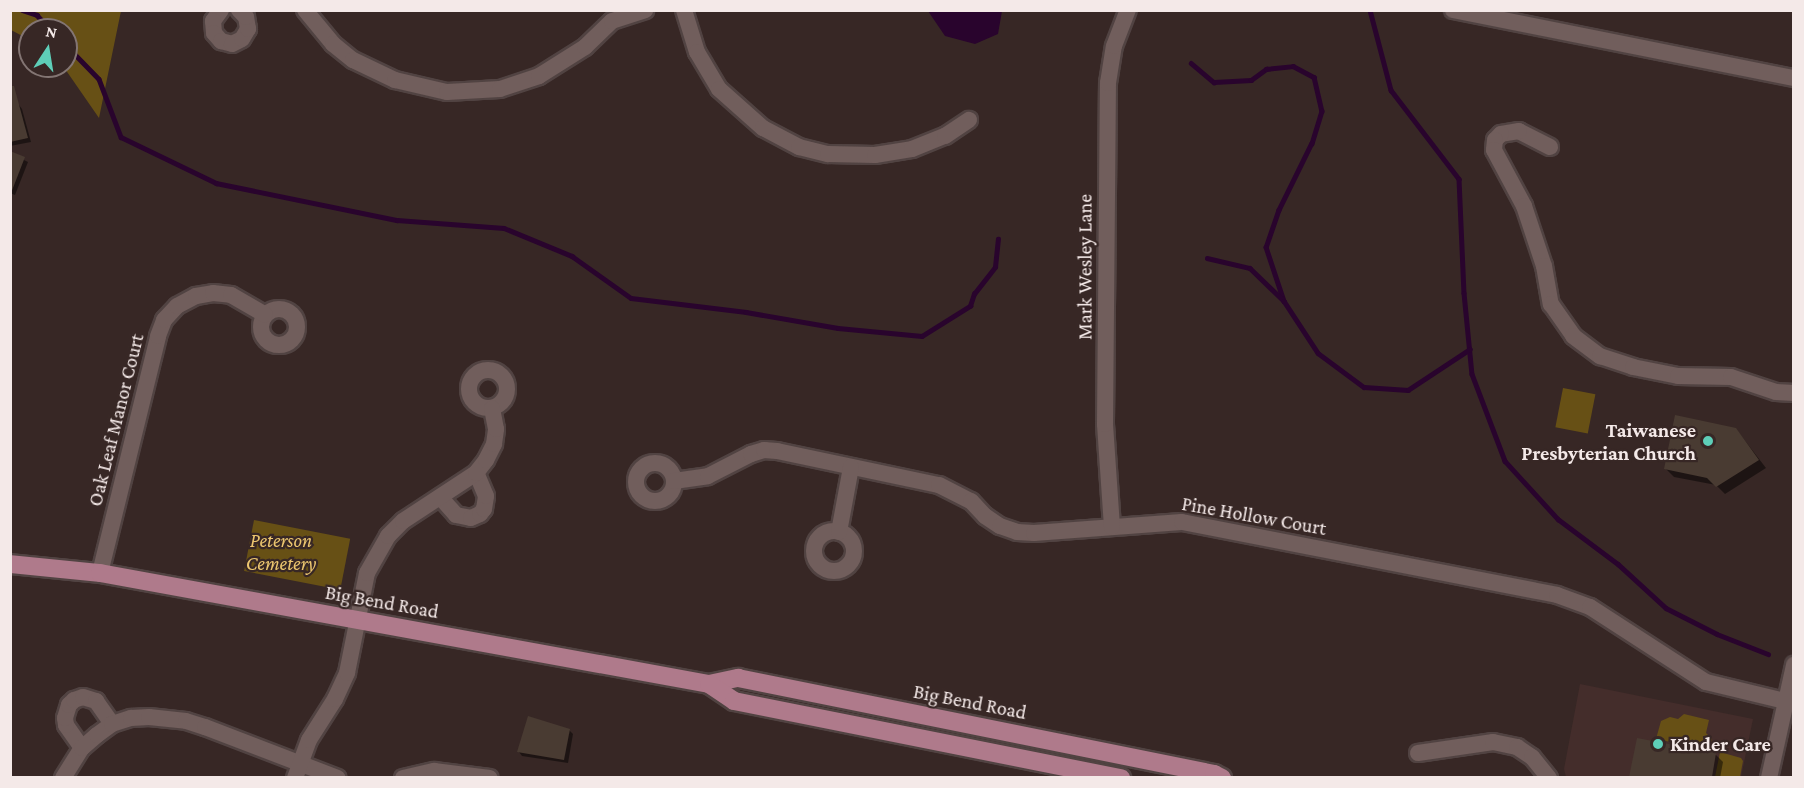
<!DOCTYPE html>
<style>
body{margin:0}
#map{position:relative;width:1804px;height:788px;overflow:hidden;background:#372725;font-family:"Crimson Pro",serif}
div>[style]{position:absolute}
.built>*{inset:0;background:#442d2b}
.green>*{inset:0;background:#675015;transform-origin:0 0}
.water>*{inset:0;background:#29042d}
.shadow>*{inset:0;background:#0007}
.stream>*{height:4.5px;margin:-2.25px;padding:0 2.25px;transform-origin:2.25px;border-radius:2.25px;background:#29042d}
.building>*{inset:0;background:#493b32}
.roads{filter:drop-shadow(2px 0 #514342) drop-shadow(-2px 0 #514342) drop-shadow(0 2px #514342) drop-shadow(0 -2px #514342)}
.minor>*{height:16px;margin:-8px;padding:0 8px;transform-origin:8px;border-radius:8px;background:#715e5c}
.minor>.ring{margin:-8px;padding:0;box-sizing:content-box;background:none;border:16px solid #715e5c;border-radius:50%}
.major>*{height:18px;margin:-9px;padding:0 9px;transform-origin:9px;border-radius:9px;background:#af7a8b}
.dots>*{width:16px;height:16px;translate:-50% -50%;box-sizing:border-box;border:3px solid #372725;border-radius:50%}
span{translate:-50% -50%;white-space:nowrap;text-align:center;line-height:1.15;-webkit-text-stroke:4.5px #372725;paint-order:stroke}
.street-label{font-size:20px;color:#f4e9e8}
.poi-label{font-size:20px;color:#f4e9e8;font-weight:700}
.right{translate:-100% -50%;text-align:right}
.left{translate:0 -50%;text-align:left}
.park-label{font-size:20px;color:#ecc66f;font-style:italic}
.frame{position:absolute;inset:0;border:12px solid #f4e9e8;pointer-events:none}
.north{position:absolute;left:18px;top:18px;width:60px;height:60px;box-sizing:border-box;background:#372725;border:2px solid #837573;border-radius:50%;rotate:12deg;font-size:16px;font-weight:700;line-height:24px;text-align:center;color:#f4e9e8}
.north::after{content:'';display:block;margin:auto;width:21px;height:27px;background:#5eceb8;clip-path:polygon(50% 0,100% 100%,50% 72%,0 100%)}
</style>
<div id="map">
<div class="built">
<div style="clip-path:polygon(1580px 684px,1753px 719px,1741px 777px,1566px 777px,1564px 769px)"></div>
</div>
<div class="green">
<div style="clip-path:polygon(10px 11px,121px 11px,99px 118px,63px 66px,66px 66px,66px 30px,30px 30px,30px 40px,11px 30px)"></div>
<div style="left:1563px;top:388px;width:33px;height:40px;rotate:11deg"></div>
<div style="left:254px;top:520px;width:98px;height:52px;rotate:11deg"></div>
<div style="clip-path:polygon(1684px 714px,1709px 720px,1706px 733px,1712px 739px,1710px 750px,1656px 739px,1661px 721px,1670px 717px,1678px 719px)"></div>
<div style="clip-path:polygon(1720px 752px,1741px 758px,1743px 761px,1740px 777px,1715px 777px)"></div>
</div>
<div class="water">
<div style="clip-path:polygon(928px 11px,1002px 11px,998px 34px,975px 44px,945px 36px)"></div>
</div>
<div class="shadow">
<div style="clip-path:polygon(19px 105px,22px 109px,31px 142px,10px 146px,10px 107px)"></div>
<div style="clip-path:polygon(10px 153px,28px 162px,15px 195px,10px 193px)"></div>
<div style="clip-path:polygon(1736px 429px,1766px 468px,1725px 494px,1716px 485px,1674px 477px,1666px 469px)"></div>
<div style="clip-path:polygon(569px 730px,573px 734px,568px 763px,522px 756px,519px 752px)"></div>
<div style="clip-path:polygon(1638px 739px,1716px 755px,1723px 762px,1720px 778px,1631px 778px)"></div>
</div>
<div class="stream">
<div style="left:22px;top:10px;width:16px;rotate:18deg"></div>
<div style="left:37px;top:15px;width:21px;rotate:47deg"></div>
<div style="left:1370px;top:10px;width:83px;rotate:75.3deg"></div>
<div style="left:1391px;top:90px;width:112px;rotate:52.6deg"></div>
<div style="left:1459px;top:179px;width:114px;rotate:87.5deg"></div>
<div style="left:1464px;top:293px;width:81px;rotate:84.4deg"></div>
<div style="left:1472px;top:374px;width:93px;rotate:69.2deg"></div>
<div style="left:1505px;top:461px;width:79px;rotate:47.6deg"></div>
<div style="left:1558px;top:519px;width:75px;rotate:36.9deg"></div>
<div style="left:1618px;top:564px;width:65px;rotate:42.5deg"></div>
<div style="left:1666px;top:608px;width:57px;rotate:27deg"></div>
<div style="left:1717px;top:634px;width:55px;rotate:21.4deg"></div>
<div style="left:66px;top:45px;width:47px;rotate:45.9deg"></div>
<div style="left:99px;top:79px;width:62px;rotate:69.2deg"></div>
<div style="left:121px;top:137px;width:106px;rotate:25.8deg"></div>
<div style="left:216px;top:183px;width:185px;rotate:11.6deg"></div>
<div style="left:397px;top:220px;width:107px;rotate:4.3deg"></div>
<div style="left:504px;top:228px;width:74px;rotate:22.4deg"></div>
<div style="left:572px;top:256px;width:72px;rotate:35.4deg"></div>
<div style="left:631px;top:298px;width:116px;rotate:6.9deg"></div>
<div style="left:746px;top:312px;width:93px;rotate:9.9deg"></div>
<div style="left:838px;top:328px;width:84px;rotate:5.4deg"></div>
<div style="left:922px;top:336px;width:57px;rotate:-32deg"></div>
<div style="left:970px;top:306px;width:13px;rotate:-72deg"></div>
<div style="left:974px;top:294px;width:34px;rotate:-52deg"></div>
<div style="left:995px;top:267px;width:28px;rotate:-84deg"></div>
<div style="left:1191px;top:63px;width:30px;rotate:40deg"></div>
<div style="left:1214px;top:82px;width:37px;rotate:-3deg"></div>
<div style="left:1251px;top:80px;width:19px;rotate:-36deg"></div>
<div style="left:1266px;top:69px;width:27px;rotate:-6deg"></div>
<div style="left:1293px;top:66px;width:24px;rotate:28deg"></div>
<div style="left:1314px;top:77px;width:35px;rotate:77deg"></div>
<div style="left:1322px;top:111px;width:34px;rotate:107deg"></div>
<div style="left:1312px;top:143px;width:75px;rotate:116.2deg"></div>
<div style="left:1279px;top:210px;width:39px;rotate:109deg"></div>
<div style="left:1266px;top:247px;width:57px;rotate:71.6deg"></div>
<div style="left:1207px;top:258px;width:44px;rotate:13.1deg"></div>
<div style="left:1250px;top:268px;width:47px;rotate:44.1deg"></div>
<div style="left:1284px;top:301px;width:62px;rotate:56.8deg"></div>
<div style="left:1318px;top:353px;width:57px;rotate:36.5deg"></div>
<div style="left:1364px;top:387px;width:44px;rotate:3.9deg"></div>
<div style="left:1408px;top:390px;width:74px;rotate:-33.5deg"></div>
</div>
<div class="building">
<div style="clip-path:polygon(10px 86px,14px 86px,28px 138px,10px 142px)"></div>
<div style="clip-path:polygon(10px 151px,25px 157px,11px 193px,10px 192px)"></div>
<div style="clip-path:polygon(1675px 415px,1736px 428px,1759px 460px,1716px 487px,1707px 478px,1664px 469px)"></div>
<div style="clip-path:polygon(528px 716px,570px 729px,564px 760px,517px 752px)"></div>
<div style="clip-path:polygon(1637px 738px,1716px 753px,1712px 777px,1629px 777px)"></div>
</div>
<div class="roads">
<div class="minor">
<div style="left:221px;top:10px;width:14px;rotate:126deg"></div>
<div style="left:213px;top:21px;width:12px;rotate:85deg"></div>
<div style="left:214px;top:33px;width:11px;rotate:49deg"></div>
<div style="left:221px;top:41px;width:11px;rotate:15deg"></div>
<div style="left:232px;top:44px;width:11px;rotate:-27deg"></div>
<div style="left:242px;top:39px;width:12px;rotate:-59deg"></div>
<div style="left:248px;top:29px;width:12px;rotate:-99deg"></div>
<div style="left:246px;top:17px;width:10px;rotate:-135deg"></div>
<div style="left:305px;top:10px;width:44px;rotate:50.5deg"></div>
<div style="left:333px;top:44px;width:26px;rotate:39deg"></div>
<div style="left:353px;top:60px;width:47px;rotate:25.5deg"></div>
<div style="left:395px;top:80px;width:53px;rotate:13deg"></div>
<div style="left:447px;top:92px;width:53px;rotate:-3.2deg"></div>
<div style="left:500px;top:89px;width:41px;rotate:-18.4deg"></div>
<div style="left:539px;top:76px;width:54px;rotate:-32.2deg"></div>
<div style="left:585px;top:47px;width:37px;rotate:-44deg"></div>
<div style="left:612px;top:21px;width:35px;rotate:-18deg"></div>
<div style="left:684px;top:10px;width:44px;rotate:72.8deg"></div>
<div style="left:697px;top:52px;width:43px;rotate:59.3deg"></div>
<div style="left:719px;top:89px;width:59px;rotate:41.6deg"></div>
<div style="left:763px;top:128px;width:41px;rotate:27.8deg"></div>
<div style="left:799px;top:147px;width:30px;rotate:14deg"></div>
<div style="left:828px;top:154px;width:47px;rotate:1.2deg"></div>
<div style="left:875px;top:155px;width:37px;rotate:-9deg"></div>
<div style="left:912px;top:149px;width:35px;rotate:-22deg"></div>
<div style="left:945px;top:136px;width:29px;rotate:-34deg"></div>
<div style="left:1453px;top:10px;width:348px;rotate:11.3deg"></div>
<div style="left:1550px;top:147px;width:35px;rotate:-153deg"></div>
<div style="left:1519px;top:131px;width:18px;rotate:171deg"></div>
<div style="left:1501px;top:134px;width:8px;rotate:135deg"></div>
<div style="left:1495px;top:140px;width:10px;rotate:96deg"></div>
<div style="left:1494px;top:150px;width:64px;rotate:61.8deg"></div>
<div style="left:1524px;top:206px;width:63px;rotate:71.6deg"></div>
<div style="left:1544px;top:266px;width:39px;rotate:80deg"></div>
<div style="left:1551px;top:304px;width:39px;rotate:55deg"></div>
<div style="left:1573px;top:336px;width:34px;rotate:37deg"></div>
<div style="left:1600px;top:356px;width:35px;rotate:18deg"></div>
<div style="left:1633px;top:367px;width:46px;rotate:11.3deg"></div>
<div style="left:1678px;top:376px;width:53px;rotate:1.1deg"></div>
<div style="left:1731px;top:377px;width:47px;rotate:18.4deg"></div>
<div style="left:1776px;top:392px;width:18px;rotate:3deg"></div>
<div class="ring" style="left:261px;top:309px;width:20px;height:20px"></div>
<div class="ring" style="left:469px;top:370px;width:22px;height:22px"></div>
<div class="ring" style="left:636px;top:463px;width:22px;height:22px"></div>
<div style="left:674px;top:481px;width:34px;rotate:-8deg"></div>
<div style="left:708px;top:476px;width:48px;rotate:-27.1deg"></div>
<div style="left:751px;top:454px;width:14px;rotate:-17deg"></div>
<div style="left:764px;top:450px;width:13px;rotate:4deg"></div>
<div style="left:777px;top:451px;width:166px;rotate:11.9deg"></div>
<div style="left:939px;top:485px;width:36px;rotate:27deg"></div>
<div style="left:971px;top:501px;width:21px;rotate:47deg"></div>
<div style="left:985px;top:516px;width:18px;rotate:34deg"></div>
<div style="left:1000px;top:526px;width:18px;rotate:19deg"></div>
<div style="left:1017px;top:532px;width:17px;rotate:3deg"></div>
<div style="left:1034px;top:533px;width:148px;rotate:-4.3deg"></div>
<div style="left:1182px;top:522px;width:382px;rotate:11deg"></div>
<div style="left:1557px;top:595px;width:35px;rotate:20deg"></div>
<div style="left:1590px;top:607px;width:138px;rotate:32.9deg"></div>
<div style="left:1706px;top:682px;width:81px;rotate:13.5deg"></div>
<div style="left:440px;top:497px;width:24px;rotate:48deg"></div>
<div style="left:456px;top:515px;width:15px;rotate:11deg"></div>
<div style="left:471px;top:518px;width:10px;rotate:-24deg"></div>
<div style="left:480px;top:514px;width:6px;rotate:-51deg"></div>
<div style="left:484px;top:509px;width:13px;rotate:-81deg"></div>
<div style="left:486px;top:496px;width:25px;rotate:-113deg"></div>
<div style="left:1112px;top:527px;width:103px;rotate:-93.9deg"></div>
<div style="left:1105px;top:424px;width:341px;rotate:-89.5deg"></div>
<div style="left:1108px;top:83px;width:37px;rotate:-81deg"></div>
<div style="left:1114px;top:46px;width:39px;rotate:-69deg"></div>
<div class="ring" style="left:814px;top:531px;width:24px;height:24px"></div>
<div style="left:839px;top:532px;width:66px;rotate:-79.5deg"></div>
<div style="left:100px;top:573px;width:244px;rotate:-76.2deg"></div>
<div style="left:158px;top:336px;width:17px;rotate:-69deg"></div>
<div style="left:164px;top:320px;width:19px;rotate:-47deg"></div>
<div style="left:177px;top:306px;width:21px;rotate:-28deg"></div>
<div style="left:196px;top:296px;width:17px;rotate:-10deg"></div>
<div style="left:213px;top:293px;width:18px;rotate:6deg"></div>
<div style="left:231px;top:295px;width:39px;rotate:30deg"></div>
<div style="left:82px;top:748px;width:28px;rotate:-125deg"></div>
<div style="left:66px;top:725px;width:7px;rotate:-98deg"></div>
<div style="left:65px;top:718px;width:14px;rotate:-73deg"></div>
<div style="left:69px;top:705px;width:7px;rotate:-45deg"></div>
<div style="left:74px;top:700px;width:9px;rotate:-18deg"></div>
<div style="left:83px;top:697px;width:14px;rotate:17deg"></div>
<div style="left:96px;top:701px;width:28px;rotate:55deg"></div>
<div style="left:1418px;top:753px;width:76px;rotate:-8.3deg"></div>
<div style="left:1493px;top:742px;width:25px;rotate:12deg"></div>
<div style="left:1517px;top:747px;width:18px;rotate:34deg"></div>
<div style="left:1532px;top:757px;width:27px;rotate:51deg"></div>
<div style="left:63px;top:778px;width:36px;rotate:-58deg"></div>
<div style="left:82px;top:748px;width:20px;rotate:-41deg"></div>
<div style="left:97px;top:735px;width:19px;rotate:-36deg"></div>
<div style="left:112px;top:724px;width:20px;rotate:-18deg"></div>
<div style="left:131px;top:718px;width:18px;rotate:-3deg"></div>
<div style="left:149px;top:717px;width:37px;rotate:6deg"></div>
<div style="left:186px;top:721px;width:20px;rotate:18deg"></div>
<div style="left:205px;top:727px;width:142px;rotate:21deg"></div>
<div style="left:295px;top:778px;width:40px;rotate:-69.8deg"></div>
<div style="left:309px;top:740px;width:49px;rotate:-57.6deg"></div>
<div style="left:335px;top:699px;width:29px;rotate:-65deg"></div>
<div style="left:347px;top:673px;width:102px;rotate:-78.7deg"></div>
<div style="left:367px;top:573px;width:43px;rotate:-60.4deg"></div>
<div style="left:388px;top:536px;width:21px;rotate:-45deg"></div>
<div style="left:403px;top:521px;width:87px;rotate:-33.3deg"></div>
<div style="left:476px;top:473px;width:16px;rotate:-52deg"></div>
<div style="left:486px;top:460px;width:18px;rotate:-63deg"></div>
<div style="left:494px;top:444px;width:15px;rotate:-82deg"></div>
<div style="left:496px;top:429px;width:21px;rotate:-101deg"></div>
<div style="left:403px;top:778px;width:32px;rotate:-13deg"></div>
<div style="left:434px;top:771px;width:56px;rotate:7.1deg"></div>
<div style="left:1769px;top:778px;width:116px;rotate:-77.5deg"></div>
</div>
<div class="major">
<div style="left:10px;top:564px;width:90px;rotate:5.7deg"></div>
<div style="left:100px;top:573px;width:619px;rotate:10.33deg"></div>
<div style="left:709px;top:684px;width:30px;rotate:-12deg"></div>
<div style="left:738px;top:678px;width:486px;rotate:11.4deg"></div>
<div style="left:1214px;top:774px;width:9px;rotate:27deg"></div>
<div style="left:709px;top:684px;width:30px;rotate:34deg"></div>
<div style="left:734px;top:701px;width:395px;rotate:11.3deg"></div>
</div>
</div>
<div class="dots">
<div style="left:1708px;top:441px;background:#5eceb8"></div>
<div style="left:1658px;top:744px;background:#5eceb8"></div>
</div>
<div class="street-label">
<span style="left:1085px;top:267px;rotate:-90deg">Mark Wesley Lane</span>
<span style="left:116px;top:420px;rotate:-76deg">Oak Leaf Manor Court</span>
<span style="left:1254px;top:516px;rotate:10deg">Pine Hollow Court</span>
<span style="left:382px;top:602px;rotate:10deg">Big Bend Road</span>
<span style="left:970px;top:702px;rotate:11deg">Big Bend Road</span>
</div>
<div class="poi-label">
<span class="right" style="left:1696px;top:442px">Taiwanese<br>Presbyterian Church</span>
<span class="left" style="left:1670px;top:744px">Kinder Care</span>
</div>
<div class="park-label">
<span style="left:281px;top:552px">Peterson<br>Cemetery</span>
</div>
<div class="frame"></div>
<div class="north">N</div>
</div>
